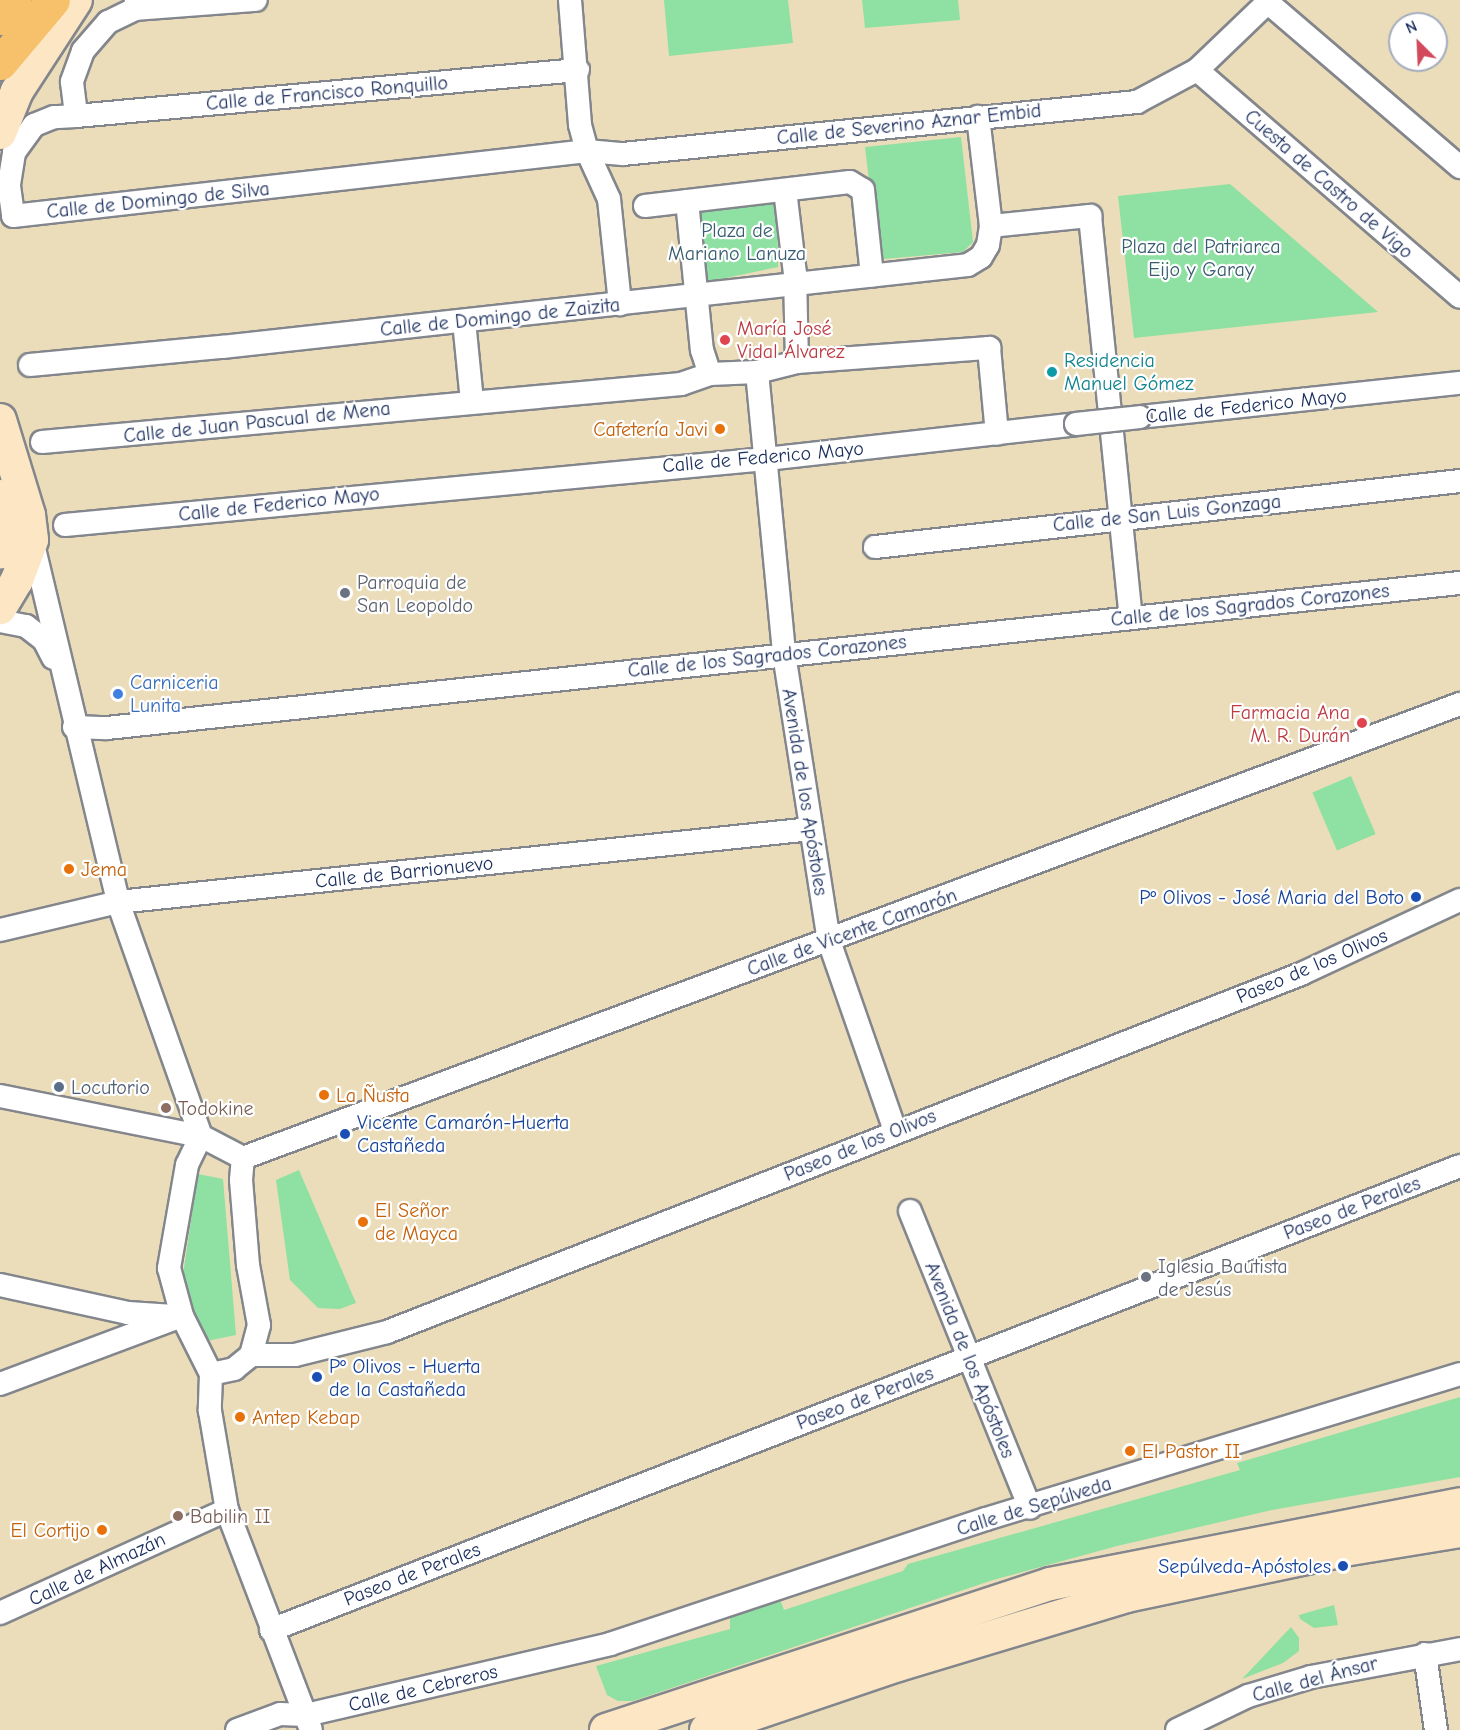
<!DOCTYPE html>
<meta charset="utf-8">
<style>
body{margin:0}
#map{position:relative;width:1460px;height:1730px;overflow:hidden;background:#ebddb9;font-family:"Comic Neue",sans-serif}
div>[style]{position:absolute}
.green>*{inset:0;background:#8ee1a2;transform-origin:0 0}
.roads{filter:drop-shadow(2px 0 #83868c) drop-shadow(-2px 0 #83868c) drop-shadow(0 2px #83868c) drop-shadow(0 -2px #83868c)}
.street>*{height:22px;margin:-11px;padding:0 11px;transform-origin:11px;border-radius:11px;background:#fff}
.secondary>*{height:32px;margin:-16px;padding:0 16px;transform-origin:16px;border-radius:16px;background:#fce6c4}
.primary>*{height:33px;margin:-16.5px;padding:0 16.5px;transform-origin:16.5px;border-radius:16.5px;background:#f7c06b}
.bridges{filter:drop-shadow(2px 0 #83868c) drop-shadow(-2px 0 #83868c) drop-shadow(0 2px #83868c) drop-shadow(0 -2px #83868c)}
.street-bridge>*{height:22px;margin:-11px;padding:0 11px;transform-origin:11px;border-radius:11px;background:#fff}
.dots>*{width:16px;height:16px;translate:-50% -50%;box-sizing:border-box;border:3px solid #fff;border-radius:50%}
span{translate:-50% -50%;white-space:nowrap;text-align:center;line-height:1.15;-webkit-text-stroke:4.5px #fff;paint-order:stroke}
.street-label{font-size:20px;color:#1b2f5e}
.park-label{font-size:20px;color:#385c6f}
.health-label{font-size:20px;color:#be3a42}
.left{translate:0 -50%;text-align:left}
.right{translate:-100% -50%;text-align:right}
.culture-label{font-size:20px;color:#0d838f}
.food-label{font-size:20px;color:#c56008}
.worship-label{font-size:20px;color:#5b616d}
.shop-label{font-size:20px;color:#366cbe}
.transit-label{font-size:20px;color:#164399}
.service-label{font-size:20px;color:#4e5e75}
.education-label{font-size:20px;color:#785e54}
.north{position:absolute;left:1388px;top:12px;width:60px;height:60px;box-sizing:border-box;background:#fff;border:2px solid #a4acbf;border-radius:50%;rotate:336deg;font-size:16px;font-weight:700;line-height:24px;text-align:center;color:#1b2f5e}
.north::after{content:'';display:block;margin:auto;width:21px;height:27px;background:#d1495b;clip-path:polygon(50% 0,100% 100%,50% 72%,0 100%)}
</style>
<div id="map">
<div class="green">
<div style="clip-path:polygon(664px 0,788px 0,793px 43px,669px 56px)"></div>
<div style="clip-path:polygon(862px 0,958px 0,960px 20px,865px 28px)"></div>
<div style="clip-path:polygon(961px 137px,973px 242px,963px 252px,884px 259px,877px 249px,865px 147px)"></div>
<div style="clip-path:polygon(1230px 184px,1378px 312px,1134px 338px,1118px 196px)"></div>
<div style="clip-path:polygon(777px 202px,778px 267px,706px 282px,699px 211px)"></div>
<div style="left:1351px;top:776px;width:63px;height:42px;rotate:67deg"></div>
<div style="clip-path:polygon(299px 1170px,356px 1303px,340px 1309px,318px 1308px,290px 1280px,276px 1180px)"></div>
<div style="clip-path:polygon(198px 1174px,223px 1179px,236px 1335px,202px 1342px,182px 1281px)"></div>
<div style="clip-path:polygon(1460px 1397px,1460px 1477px,1272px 1510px,1117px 1546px,993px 1580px,633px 1701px,618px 1701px,607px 1695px,596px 1666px,730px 1629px,730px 1610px,778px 1594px,784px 1610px,903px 1571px,908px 1564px,1240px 1470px,1237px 1463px)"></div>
<div style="clip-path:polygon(1334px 1605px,1338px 1625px,1314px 1628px,1300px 1619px,1299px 1615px)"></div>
<div style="clip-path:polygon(1291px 1627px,1299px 1638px,1299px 1651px,1283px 1663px,1242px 1679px)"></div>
</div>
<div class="roads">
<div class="street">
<div style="left:136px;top:0;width:9px;rotate:96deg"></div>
<div style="left:135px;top:9px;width:30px;rotate:154deg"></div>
<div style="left:108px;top:22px;width:38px;rotate:131deg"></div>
<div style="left:83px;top:51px;width:33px;rotate:110deg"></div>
<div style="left:72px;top:82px;width:34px;rotate:83deg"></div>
<div style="left:76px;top:116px;width:22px;rotate:177deg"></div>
<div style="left:54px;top:117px;width:22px;rotate:158deg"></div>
<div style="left:34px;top:125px;width:34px;rotate:126deg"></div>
<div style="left:14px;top:153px;width:33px;rotate:99deg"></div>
<div style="left:9px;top:186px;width:30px;rotate:82deg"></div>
<div style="left:13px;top:216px;width:578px;rotate:-6.46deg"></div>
<div style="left:587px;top:151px;width:36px;rotate:5deg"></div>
<div style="left:623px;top:154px;width:517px;rotate:-5.78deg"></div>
<div style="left:1137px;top:102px;width:68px;rotate:-28.1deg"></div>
<div style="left:1197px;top:70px;width:101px;rotate:-43.8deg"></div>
<div style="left:570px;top:0;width:125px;rotate:85.4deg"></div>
<div style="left:580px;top:125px;width:27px;rotate:75deg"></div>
<div style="left:587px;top:151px;width:53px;rotate:65.4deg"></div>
<div style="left:609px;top:199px;width:106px;rotate:84deg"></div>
<div style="left:1265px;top:0;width:257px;rotate:40.6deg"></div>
<div style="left:135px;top:9px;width:121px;rotate:-4.3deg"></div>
<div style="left:1197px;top:70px;width:347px;rotate:40.8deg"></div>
<div style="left:76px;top:116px;width:504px;rotate:-5.24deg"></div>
<div style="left:785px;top:190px;width:85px;rotate:83.2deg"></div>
<div style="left:795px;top:274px;width:88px;rotate:88.7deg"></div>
<div style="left:687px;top:201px;width:150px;rotate:84.3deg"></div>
<div style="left:702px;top:350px;width:25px;rotate:72deg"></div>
<div style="left:645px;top:206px;width:206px;rotate:-6.7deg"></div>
<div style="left:850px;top:182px;width:15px;rotate:32deg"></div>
<div style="left:863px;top:190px;width:86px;rotate:84deg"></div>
<div style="left:991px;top:226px;width:100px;rotate:-5.8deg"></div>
<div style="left:1090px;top:216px;width:404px;rotate:84.2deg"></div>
<div style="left:464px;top:321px;width:80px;rotate:84.3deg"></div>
<div style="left:30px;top:365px;width:193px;rotate:-5.4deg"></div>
<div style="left:222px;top:347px;width:750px;rotate:-6.27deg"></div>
<div style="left:968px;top:265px;width:15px;rotate:-32deg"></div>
<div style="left:981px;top:257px;width:14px;rotate:-60deg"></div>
<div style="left:988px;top:245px;width:19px;rotate:-81deg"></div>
<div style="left:991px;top:226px;width:110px;rotate:-96.8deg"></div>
<div style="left:757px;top:372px;width:283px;rotate:84.5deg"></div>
<div style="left:784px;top:654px;width:291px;rotate:81.1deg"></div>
<div style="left:829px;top:941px;width:201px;rotate:70.8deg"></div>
<div style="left:1140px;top:417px;width:322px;rotate:-6.1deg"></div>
<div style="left:42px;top:442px;width:642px;rotate:-5.19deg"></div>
<div style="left:681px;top:384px;width:31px;rotate:-19deg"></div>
<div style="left:710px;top:374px;width:47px;rotate:-2.4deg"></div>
<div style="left:757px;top:372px;width:41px;rotate:-14deg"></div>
<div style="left:797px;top:362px;width:193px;rotate:-4.2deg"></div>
<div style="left:989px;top:348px;width:86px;rotate:84.7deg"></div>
<div style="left:65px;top:525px;width:704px;rotate:-5.38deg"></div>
<div style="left:766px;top:459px;width:312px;rotate:-6.4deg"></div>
<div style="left:32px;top:540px;width:372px;rotate:76.6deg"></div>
<div style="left:118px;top:902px;width:248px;rotate:70.5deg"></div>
<div style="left:201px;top:1136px;width:32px;rotate:116deg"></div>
<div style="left:187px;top:1165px;width:105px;rotate:99.9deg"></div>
<div style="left:169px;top:1268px;width:50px;rotate:74.8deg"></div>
<div style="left:182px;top:1316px;width:65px;rotate:63.4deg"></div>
<div style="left:211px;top:1374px;width:37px;rotate:92deg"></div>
<div style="left:210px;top:1411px;width:100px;rotate:80.3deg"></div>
<div style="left:227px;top:1510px;width:235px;rotate:69.1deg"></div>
<div style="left:875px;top:547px;width:589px;rotate:-6.44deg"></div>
<div style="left:0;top:621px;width:26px;rotate:11deg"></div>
<div style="left:26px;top:626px;width:23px;rotate:38deg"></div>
<div style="left:44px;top:640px;width:20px;rotate:63deg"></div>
<div style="left:74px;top:727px;width:33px;rotate:2deg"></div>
<div style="left:107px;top:728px;width:1361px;rotate:-6.12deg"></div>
<div style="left:0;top:930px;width:121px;rotate:-13.3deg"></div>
<div style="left:118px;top:902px;width:697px;rotate:-6.01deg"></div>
<div style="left:0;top:1096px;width:205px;rotate:11.3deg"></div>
<div style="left:201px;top:1136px;width:47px;rotate:27.6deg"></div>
<div style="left:243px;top:1158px;width:1299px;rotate:-20.46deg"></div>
<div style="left:910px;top:1211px;width:320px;rotate:68deg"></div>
<div style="left:0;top:1285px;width:131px;rotate:12.3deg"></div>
<div style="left:128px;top:1313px;width:46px;rotate:3.7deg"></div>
<div style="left:251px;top:1355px;width:44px"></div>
<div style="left:295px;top:1355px;width:95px;rotate:-14deg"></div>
<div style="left:387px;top:1332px;width:982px;rotate:-21.39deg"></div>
<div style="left:1301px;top:974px;width:175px;rotate:-25deg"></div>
<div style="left:211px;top:1374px;width:24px;rotate:-12deg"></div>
<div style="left:234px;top:1369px;width:22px;rotate:-39deg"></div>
<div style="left:251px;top:1355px;width:31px;rotate:-75deg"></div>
<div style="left:259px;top:1325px;width:61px;rotate:-100.4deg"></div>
<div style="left:248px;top:1265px;width:85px;rotate:-94.7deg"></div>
<div style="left:241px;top:1180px;width:22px;rotate:-85deg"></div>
<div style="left:0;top:1384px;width:194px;rotate:-20.5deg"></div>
<div style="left:0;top:1613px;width:249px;rotate:-24.4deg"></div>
<div style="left:271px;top:1630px;width:1276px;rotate:-21.32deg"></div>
<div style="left:1425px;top:1654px;width:77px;rotate:81.8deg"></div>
<div style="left:237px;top:1730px;width:46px;rotate:-20.4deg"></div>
<div style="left:280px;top:1714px;width:26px;rotate:2deg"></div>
<div style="left:306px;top:1715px;width:312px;rotate:-13.1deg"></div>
<div style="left:610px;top:1644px;width:396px;rotate:-18.4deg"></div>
<div style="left:986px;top:1519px;width:496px;rotate:-17deg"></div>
<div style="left:1177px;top:1730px;width:79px;rotate:-25.6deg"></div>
<div style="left:1248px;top:1696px;width:66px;rotate:-16.8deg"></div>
<div style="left:1311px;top:1677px;width:152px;rotate:-10.6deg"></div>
</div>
<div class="secondary">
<div style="left:0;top:133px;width:45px;rotate:-68deg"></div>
<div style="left:17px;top:91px;width:108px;rotate:-57deg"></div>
<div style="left:0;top:420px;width:99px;rotate:73deg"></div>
<div style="left:29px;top:515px;width:25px;rotate:83deg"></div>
<div style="left:32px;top:540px;width:43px;rotate:110.6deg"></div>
<div style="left:17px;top:580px;width:33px;rotate:121deg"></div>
<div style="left:0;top:496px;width:23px;rotate:75deg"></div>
<div style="left:6px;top:518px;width:35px;rotate:100deg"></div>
<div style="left:606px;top:1730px;width:467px;rotate:-18.2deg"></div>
<div style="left:1050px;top:1584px;width:418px;rotate:-11deg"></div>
<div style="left:706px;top:1730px;width:203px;rotate:-18.7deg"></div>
<div style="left:898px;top:1665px;width:238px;rotate:-16.8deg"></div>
<div style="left:1126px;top:1596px;width:223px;rotate:-11.9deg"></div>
<div style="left:1344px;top:1550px;width:118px;rotate:-9.3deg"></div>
</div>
<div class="primary">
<div style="left:0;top:18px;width:23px;rotate:-50deg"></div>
<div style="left:0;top:63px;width:82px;rotate:-49.9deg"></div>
</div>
</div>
<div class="bridges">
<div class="street-bridge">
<div style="left:1076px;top:424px;width:64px;rotate:-6.2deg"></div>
</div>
</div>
<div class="dots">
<div style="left:725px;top:340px;background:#e0444e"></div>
<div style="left:1052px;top:372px;background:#0f9aa8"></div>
<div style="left:720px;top:429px;background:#e8710a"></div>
<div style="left:345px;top:593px;background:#6b7280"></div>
<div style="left:118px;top:694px;background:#3f7fe0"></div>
<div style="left:1362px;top:723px;background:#e0444e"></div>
<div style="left:69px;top:869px;background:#e8710a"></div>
<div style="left:1416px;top:897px;background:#1a4fb4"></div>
<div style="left:59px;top:1087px;background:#5c6f8a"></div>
<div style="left:324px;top:1095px;background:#e8710a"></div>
<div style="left:166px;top:1108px;background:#8d6e63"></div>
<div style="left:345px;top:1134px;background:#1a4fb4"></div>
<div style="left:363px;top:1222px;background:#e8710a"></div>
<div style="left:1146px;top:1277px;background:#6b7280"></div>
<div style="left:317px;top:1377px;background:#1a4fb4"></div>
<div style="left:240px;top:1417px;background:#e8710a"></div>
<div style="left:1130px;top:1451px;background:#e8710a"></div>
<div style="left:178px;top:1516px;background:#8d6e63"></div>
<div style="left:102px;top:1530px;background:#e8710a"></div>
<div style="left:1343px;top:1566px;background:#1a4fb4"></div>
</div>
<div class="street-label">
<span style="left:327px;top:93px;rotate:-5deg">Calle de Francisco Ronquillo</span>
<span style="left:909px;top:124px;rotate:-6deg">Calle de Severino Aznar Embid</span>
<span style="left:1329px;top:184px;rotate:41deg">Cuesta de Castro de Vigo</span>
<span style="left:158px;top:200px;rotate:-6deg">Calle de Domingo de Silva</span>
<span style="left:500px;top:317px;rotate:-6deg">Calle de Domingo de Zaizita</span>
<span style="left:1246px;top:406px;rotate:-6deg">Calle de Federico Mayo</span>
<span style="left:257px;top:422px;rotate:-6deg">Calle de Juan Pascual de Mena</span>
<span style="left:763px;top:457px;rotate:-5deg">Calle de Federico Mayo</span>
<span style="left:279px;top:504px;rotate:-6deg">Calle de Federico Mayo</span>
<span style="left:1167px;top:513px;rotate:-6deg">Calle de San Luis Gonzaga</span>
<span style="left:1250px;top:605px;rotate:-6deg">Calle de los Sagrados Corazones</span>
<span style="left:767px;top:656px;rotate:-6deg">Calle de los Sagrados Corazones</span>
<span style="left:805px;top:792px;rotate:81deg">Avenida de los Apóstoles</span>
<span style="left:404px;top:872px;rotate:-6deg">Calle de Barrionuevo</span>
<span style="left:852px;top:932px;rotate:-20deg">Calle de Vicente Camarón</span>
<span style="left:1312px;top:966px;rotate:-23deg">Paseo de los Olivos</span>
<span style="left:860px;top:1145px;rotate:-22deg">Paseo de los Olivos</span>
<span style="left:1352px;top:1208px;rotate:-21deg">Paseo de Perales</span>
<span style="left:970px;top:1360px;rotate:68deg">Avenida de los Apóstoles</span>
<span style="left:865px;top:1398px;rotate:-21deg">Paseo de Perales</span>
<span style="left:1034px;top:1506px;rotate:-17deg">Calle de Sepúlveda</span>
<span style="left:97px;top:1569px;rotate:-25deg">Calle de Almazán</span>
<span style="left:412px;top:1574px;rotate:-21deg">Paseo de Perales</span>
<span style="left:1315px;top:1679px;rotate:-15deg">Calle del Ánsar</span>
<span style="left:423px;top:1688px;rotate:-13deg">Calle de Cebreros</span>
</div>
<div class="park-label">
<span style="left:737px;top:242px">Plaza de<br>Mariano Lanuza</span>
<span style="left:1201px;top:258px">Plaza del Patriarca<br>Eijo y Garay</span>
</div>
<div class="health-label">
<span class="left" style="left:737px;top:340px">María José<br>Vidal Álvarez</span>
<span class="right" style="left:1350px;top:724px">Farmacia Ana<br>M. R. Durán</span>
</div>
<div class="culture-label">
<span class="left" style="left:1064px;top:372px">Residencia<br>Manuel Gómez</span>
</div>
<div class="food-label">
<span class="right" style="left:708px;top:429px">Cafetería Javi</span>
<span class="left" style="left:81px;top:869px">Jema</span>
<span class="left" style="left:336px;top:1095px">La Ñusta</span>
<span class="left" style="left:375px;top:1222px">El Señor<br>de Mayca</span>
<span class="left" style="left:252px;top:1417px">Antep Kebap</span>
<span class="left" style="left:1142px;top:1451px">El Pastor II</span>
<span class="right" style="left:90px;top:1530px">El Cortijo</span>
</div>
<div class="worship-label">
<span class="left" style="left:357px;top:594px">Parroquia de<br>San Leopoldo</span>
<span class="left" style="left:1158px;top:1278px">Iglesia Bautista<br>de Jesús</span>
</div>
<div class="shop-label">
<span class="left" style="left:130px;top:694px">Carniceria<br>Lunita</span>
</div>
<div class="transit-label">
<span class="right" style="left:1404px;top:897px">Pº Olivos - José Maria del Boto</span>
<span class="left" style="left:357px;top:1134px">Vicente Camarón-Huerta<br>Castañeda</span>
<span class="left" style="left:329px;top:1378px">Pº Olivos - Huerta<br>de la Castañeda</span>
<span class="right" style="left:1331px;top:1566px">Sepúlveda-Apóstoles</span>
</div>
<div class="service-label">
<span class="left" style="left:71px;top:1087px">Locutorio</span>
</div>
<div class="education-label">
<span class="left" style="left:178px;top:1108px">Todokine</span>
<span class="left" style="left:190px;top:1516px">Babilin II</span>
</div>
<div class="north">N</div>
</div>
